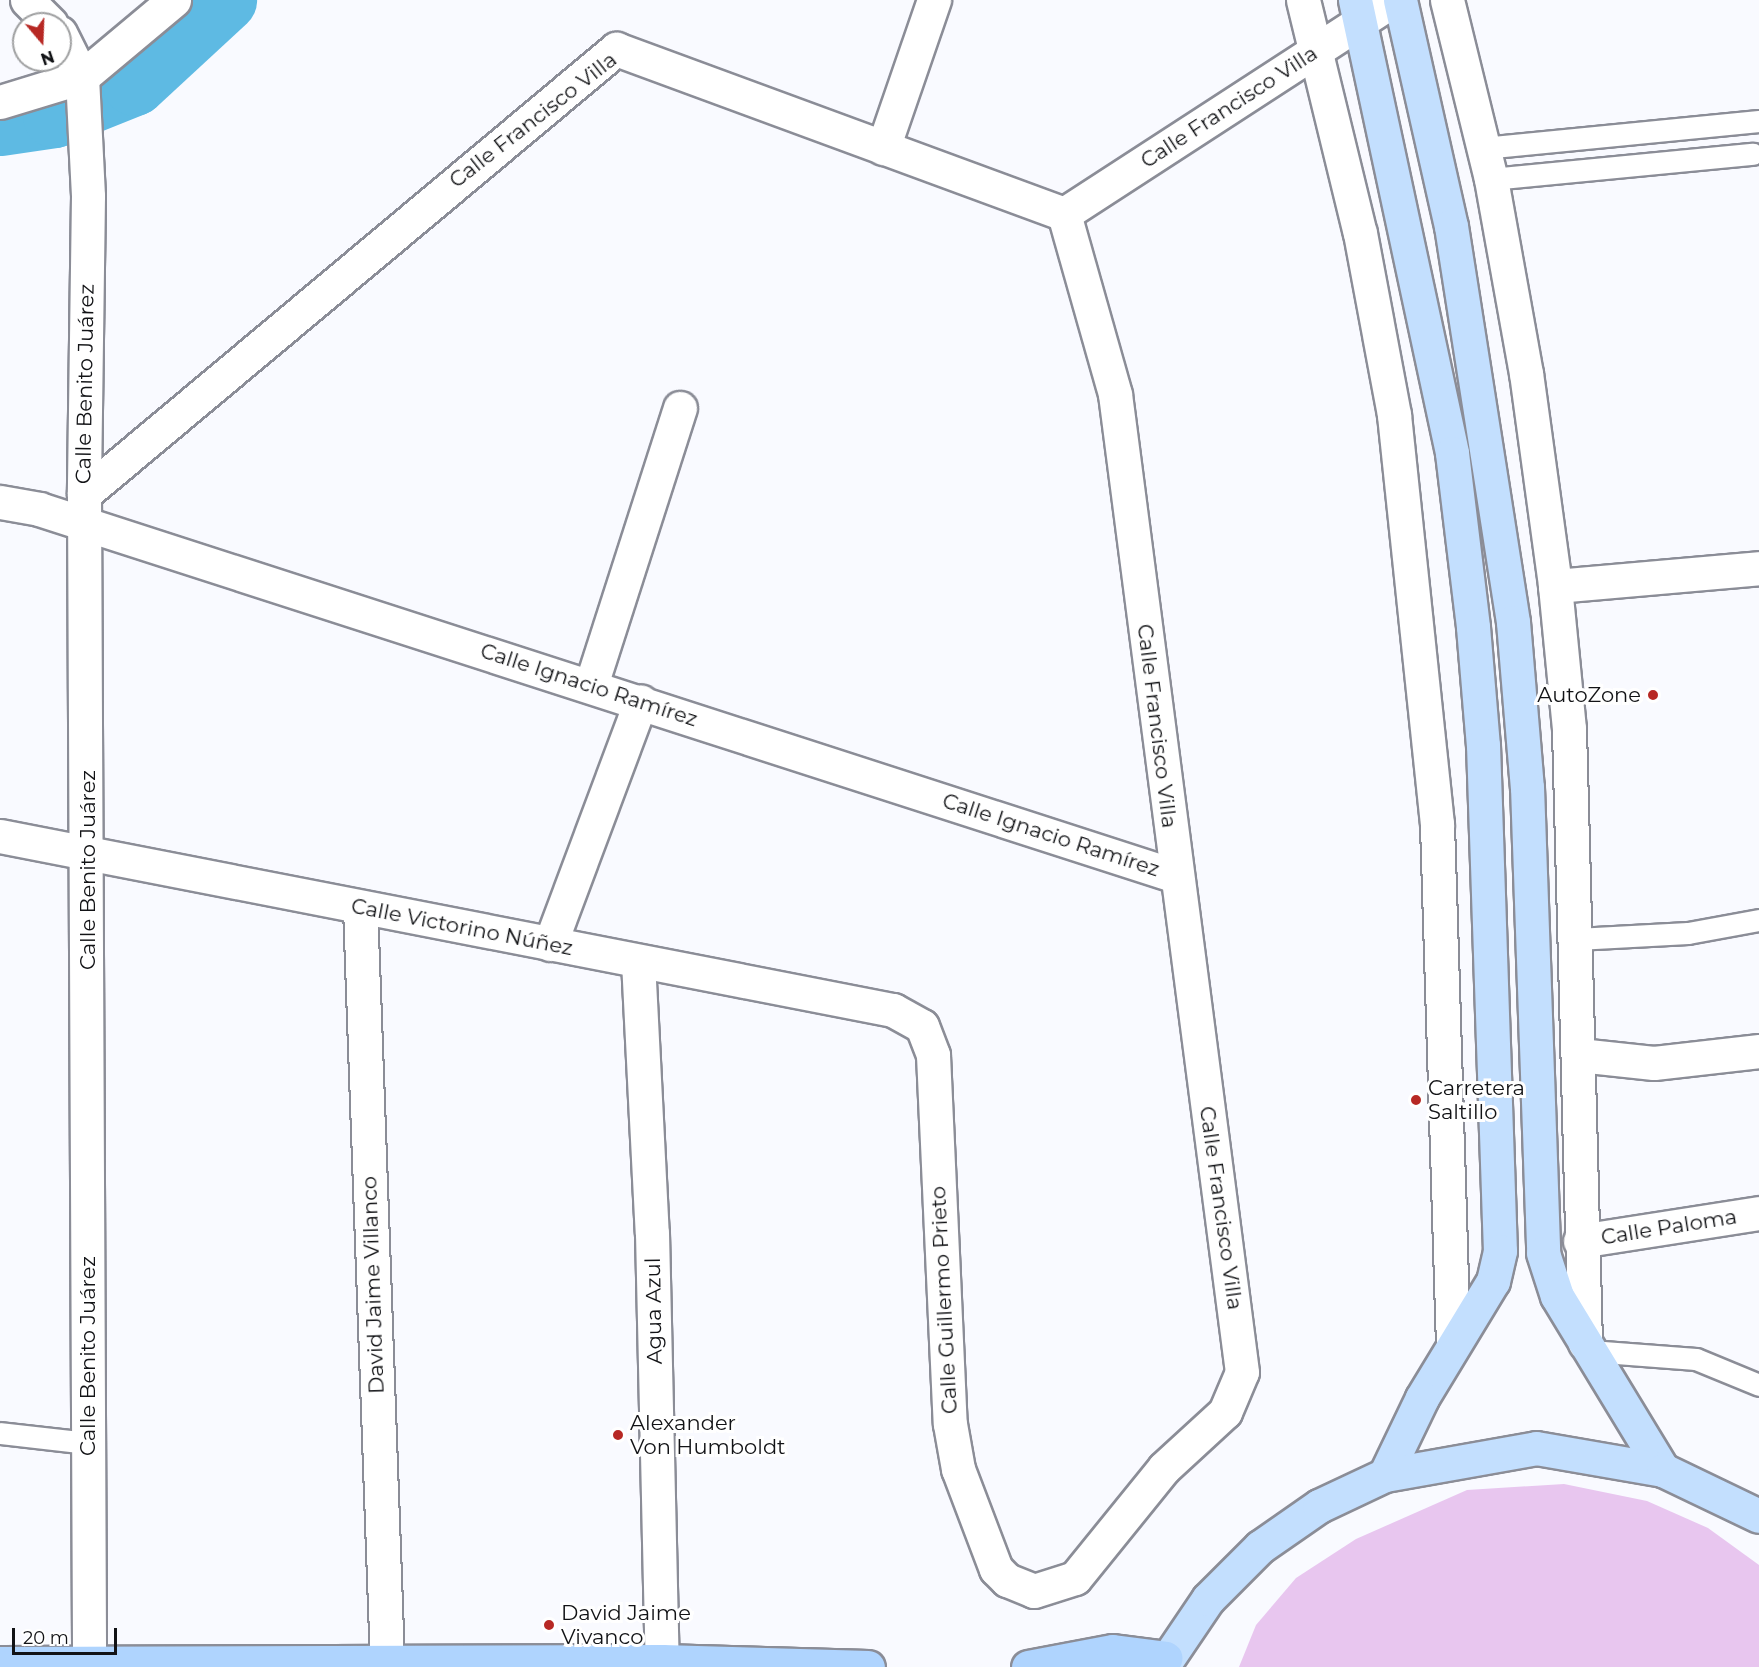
<!DOCTYPE html>
<meta charset="utf-8">
<style>
body{margin:0}
#map{position:relative;width:1759px;height:1667px;overflow:hidden;background:#f9faff;font-family:Montserrat,sans-serif}
div>[style]{position:absolute}
.green>*{inset:0;background:#e8c6ef}
.river>*{height:63px;margin:-31.5px;padding:0 31.5px;transform-origin:31.5px;border-radius:31.5px;background:#5ebae3}
.roads{filter:drop-shadow(2px 0 #8b8d97) drop-shadow(-2px 0 #8b8d97) drop-shadow(0 2px #8b8d97) drop-shadow(0 -2px #8b8d97)}
.service>*{height:21px;margin:-10.5px;padding:0 10.5px;transform-origin:10.5px;border-radius:10.5px;background:#fff}
.minor>*{height:33px;margin:-16.5px;padding:0 16.5px;transform-origin:16.5px;border-radius:16.5px;background:#fff}
.tertiary>*{height:33px;margin:-16.5px;padding:0 16.5px;transform-origin:16.5px;border-radius:16.5px;background:#fff}
.primary>*{height:33px;margin:-16.5px;padding:0 16.5px;transform-origin:16.5px;border-radius:16.5px;background:#c3dffe}
.trunk>*{height:33px;margin:-16.5px;padding:0 16.5px;transform-origin:16.5px;border-radius:16.5px;background:#afd4fe}
.dots>*{width:16px;height:16px;translate:-50% -50%;box-sizing:border-box;border:3px solid #fff;border-radius:50%}
span{translate:-50% -50%;white-space:nowrap;text-align:center;line-height:1.15;-webkit-text-stroke:6px #fff;paint-order:stroke}
.street-label{font-size:21px;color:#121316}
.poi-label{font-size:21px;color:#121316}
.right{translate:-100% -50%;text-align:right}
.left{translate:0 -50%;text-align:left}
.north{position:absolute;left:12px;top:12px;width:60px;height:60px;box-sizing:border-box;background:#fff;border:2px solid #a0a1a2;border-radius:50%;rotate:161deg;font-size:16px;font-weight:700;line-height:24px;text-align:center;color:#121316}
.north::after{content:'';display:block;margin:auto;width:21px;height:27px;background:#b72824;clip-path:polygon(50% 0,100% 100%,50% 72%,0 100%)}
.scale{position:absolute;left:12px;top:1628px;width:105px;height:27px;box-sizing:border-box;border:3px solid #121316;border-top:0;padding-left:8px;font-size:18px;line-height:21px;white-space:nowrap;color:#121316;-webkit-text-stroke:4px #fff;paint-order:stroke}
</style>
<div id="map">
<div class="green">
<div style="clip-path:polygon(1564px 1484px,1647px 1501px,1708px 1528px,1759px 1565px,1759px 1667px,1239px 1667px,1256px 1625px,1296px 1578px,1356px 1539px,1467px 1490px)"></div>
</div>
<div class="river">
<div style="left:0;top:124px;width:55px;rotate:-8.4deg"></div>
<div style="left:54px;top:116px;width:86px;rotate:-21.8deg"></div>
<div style="left:134px;top:84px;width:124px;rotate:-42.7deg"></div>
</div>
<div class="roads">
<div class="service">
<div style="left:1483px;top:148px;width:277px;rotate:-5.6deg"></div>
<div style="left:1491px;top:179px;width:263px;rotate:-5.5deg"></div>
<div style="left:1576px;top:939px;width:112px;rotate:-3.1deg"></div>
<div style="left:1688px;top:933px;width:72px;rotate:-10.4deg"></div>
<div style="left:1590px;top:1351px;width:106px;rotate:4.3deg"></div>
<div style="left:1696px;top:1359px;width:68px;rotate:22.4deg"></div>
<div style="left:0;top:1433px;width:89px;rotate:6.5deg"></div>
</div>
<div class="minor">
<div style="left:27px;top:0;width:34px;rotate:45deg"></div>
<div style="left:60px;top:33px;width:49px;rotate:63.4deg"></div>
<div style="left:82px;top:77px;width:119px;rotate:87.1deg"></div>
<div style="left:88px;top:196px;width:298px;rotate:90.8deg"></div>
<div style="left:84px;top:494px;width:1169px;rotate:89.75deg"></div>
<div style="left:0;top:102px;width:86px;rotate:-17deg"></div>
<div style="left:82px;top:77px;width:120px;rotate:-39.9deg"></div>
<div style="left:883px;top:148px;width:157px;rotate:-71deg"></div>
<div style="left:1064px;top:214px;width:392px;rotate:-33deg"></div>
<div style="left:84px;top:494px;width:694px;rotate:-39.91deg"></div>
<div style="left:616px;top:49px;width:477px;rotate:20.2deg"></div>
<div style="left:0;top:502px;width:40px;rotate:10deg"></div>
<div style="left:39px;top:509px;width:1195px;rotate:17.89deg"></div>
<div style="left:1555px;top:586px;width:205px;rotate:-5deg"></div>
<div style="left:591px;top:685px;width:291px;rotate:-72.2deg"></div>
<div style="left:0;top:836px;width:910px;rotate:11.03deg"></div>
<div style="left:893px;top:1010px;width:33px;rotate:29deg"></div>
<div style="left:922px;top:1026px;width:31px;rotate:69deg"></div>
<div style="left:933px;top:1055px;width:369px;rotate:87.4deg"></div>
<div style="left:950px;top:1424px;width:46px;rotate:79.9deg"></div>
<div style="left:958px;top:1469px;width:107px;rotate:69.2deg"></div>
<div style="left:996px;top:1569px;width:16px;rotate:45deg"></div>
<div style="left:1007px;top:1580px;width:29px;rotate:22deg"></div>
<div style="left:1034px;top:1591px;width:43px;rotate:-17.6deg"></div>
<div style="left:1075px;top:1578px;width:141px;rotate:-51deg"></div>
<div style="left:1164px;top:1468px;width:83px;rotate:-42.6deg"></div>
<div style="left:1225px;top:1412px;width:43px;rotate:-67deg"></div>
<div style="left:1242px;top:1372px;width:986px;rotate:-97.4deg"></div>
<div style="left:1115px;top:394px;width:187px;rotate:-105.8deg"></div>
<div style="left:360px;top:907px;width:755px;rotate:87.95deg"></div>
<div style="left:550px;top:944px;width:259px;rotate:-69.5deg"></div>
<div style="left:638px;top:961px;width:272px;rotate:87.1deg"></div>
<div style="left:652px;top:1233px;width:428px;rotate:88.7deg"></div>
<div style="left:1579px;top:1055px;width:75px;rotate:6.1deg"></div>
<div style="left:1654px;top:1063px;width:106px;rotate:-6.5deg"></div>
<div style="left:1580px;top:1241px;width:181px;rotate:-8.9deg"></div>
</div>
<div class="tertiary">
<div style="left:1303px;top:0;width:240px;rotate:76.3deg"></div>
<div style="left:1360px;top:233px;width:185px;rotate:79.4deg"></div>
<div style="left:1394px;top:415px;width:411px;rotate:84deg"></div>
<div style="left:1437px;top:824px;width:520px;rotate:88.24deg"></div>
<div style="left:1447px;top:0;width:184px;rotate:76.2deg"></div>
<div style="left:1491px;top:179px;width:197px;rotate:79.8deg"></div>
<div style="left:1526px;top:373px;width:215px;rotate:82.2deg"></div>
<div style="left:1555px;top:586px;width:144px;rotate:84.4deg"></div>
<div style="left:1569px;top:729px;width:614px;rotate:88.51deg"></div>
</div>
<div class="primary">
<div style="left:1355px;top:0;width:463px;rotate:77.9deg"></div>
<div style="left:1452px;top:453px;width:175px;rotate:83.1deg"></div>
<div style="left:1473px;top:627px;width:118px;rotate:85.2deg"></div>
<div style="left:1483px;top:745px;width:506px;rotate:88.08deg"></div>
<div style="left:1500px;top:1251px;width:31px;rotate:103deg"></div>
<div style="left:1493px;top:1281px;width:137px;rotate:121.3deg"></div>
<div style="left:1422px;top:1398px;width:85px;rotate:115.7deg"></div>
<div style="left:1400px;top:0;width:232px;rotate:77.3deg"></div>
<div style="left:1451px;top:226px;width:401px;rotate:81.1deg"></div>
<div style="left:1513px;top:622px;width:166px;rotate:85.2deg"></div>
<div style="left:1527px;top:787px;width:466px;rotate:88deg"></div>
<div style="left:1543px;top:1253px;width:45px;rotate:72deg"></div>
<div style="left:1557px;top:1296px;width:204px;rotate:58.7deg"></div>
<div style="left:1162px;top:1667px;width:82px;rotate:-55.9deg"></div>
<div style="left:1208px;top:1599px;width:74px;rotate:-45deg"></div>
<div style="left:1260px;top:1547px;width:72px;rotate:-34.8deg"></div>
<div style="left:1319px;top:1506px;width:73px;rotate:-25.2deg"></div>
<div style="left:1385px;top:1475px;width:153px;rotate:-10.1deg"></div>
<div style="left:1536px;top:1448px;width:129px;rotate:9.8deg"></div>
<div style="left:1663px;top:1470px;width:106px;rotate:25.6deg"></div>
</div>
<div class="trunk">
<div style="left:0;top:1663px;width:662px;rotate:-0.17deg"></div>
<div style="left:662px;top:1661px;width:206px;rotate:1.7deg"></div>
<div style="left:1028px;top:1667px;width:86px;rotate:-10.7deg"></div>
<div style="left:1113px;top:1651px;width:53px;rotate:7.5deg"></div>
</div>
</div>
<div class="dots">
<div style="left:1653px;top:695px;background:#b72824"></div>
<div style="left:1416px;top:1100px;background:#b72824"></div>
<div style="left:618px;top:1435px;background:#b72824"></div>
<div style="left:549px;top:1625px;background:#b72824"></div>
</div>
<div class="street-label">
<span style="left:1229px;top:107px;rotate:-33deg">Calle Francisco Villa</span>
<span style="left:533px;top:120px;rotate:-38deg">Calle Francisco Villa</span>
<span style="left:85px;top:384px;rotate:-89deg">Calle Benito Juárez</span>
<span style="left:589px;top:685px;rotate:18deg">Calle Ignacio Ramírez</span>
<span style="left:1157px;top:726px;rotate:83deg">Calle Francisco Villa</span>
<span style="left:1051px;top:835px;rotate:18deg">Calle Ignacio Ramírez</span>
<span style="left:88px;top:870px;rotate:-90deg">Calle Benito Juárez</span>
<span style="left:462px;top:927px;rotate:11deg">Calle Victorino Núñez</span>
<span style="left:1221px;top:1208px;rotate:82deg">Calle Francisco Villa</span>
<span style="left:1669px;top:1227px;rotate:-9deg">Calle Paloma</span>
<span style="left:373px;top:1285px;rotate:-92deg">David Jaime Villanco</span>
<span style="left:944px;top:1300px;rotate:-93deg">Calle Guillermo Prieto</span>
<span style="left:654px;top:1311px;rotate:-91deg">Agua Azul</span>
<span style="left:88px;top:1356px;rotate:-90deg">Calle Benito Juárez</span>
</div>
<div class="poi-label">
<span class="right" style="left:1641px;top:695px">AutoZone</span>
<span class="left" style="left:1428px;top:1100px">Carretera<br>Saltillo</span>
<span class="left" style="left:630px;top:1435px">Alexander<br>Von Humboldt</span>
<span class="left" style="left:561px;top:1625px">David Jaime<br>Vivanco</span>
</div>
<div class="north">N</div>
<div class="scale">20 m</div>
</div>
